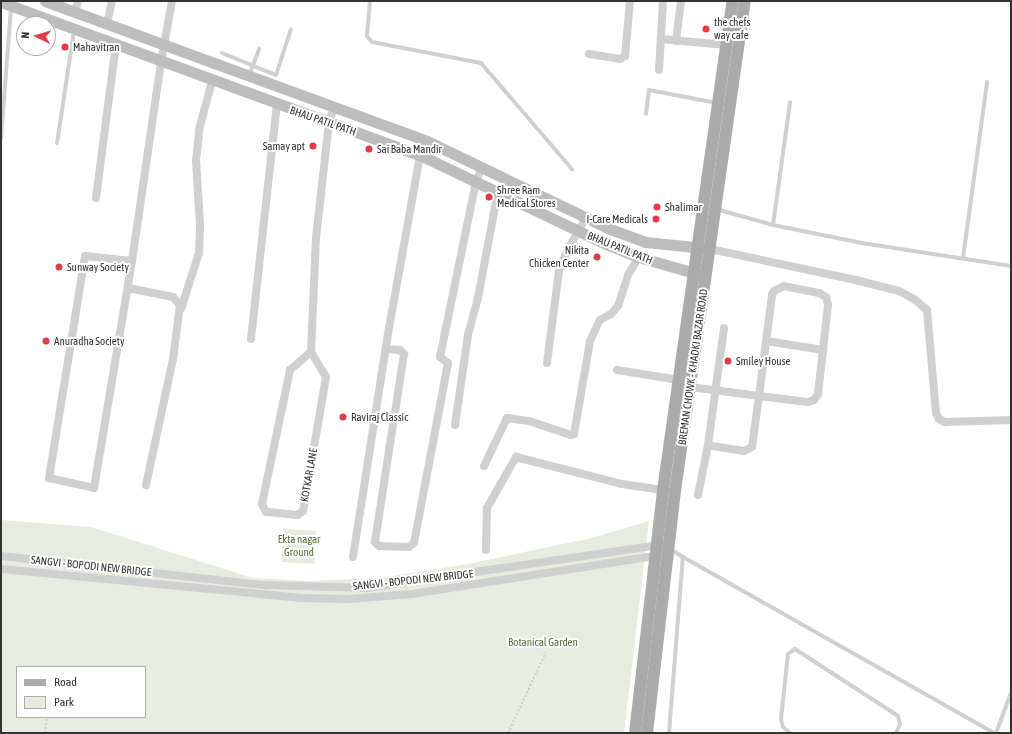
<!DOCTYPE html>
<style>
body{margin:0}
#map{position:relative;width:1012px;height:734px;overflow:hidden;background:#fff;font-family:"Asap Condensed",sans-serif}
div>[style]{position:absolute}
.green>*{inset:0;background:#e6ecdf;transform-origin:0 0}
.path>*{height:2px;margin-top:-1px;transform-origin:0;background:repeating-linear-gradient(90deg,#cdcdcd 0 2px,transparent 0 4px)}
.service>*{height:4px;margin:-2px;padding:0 2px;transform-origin:2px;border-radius:2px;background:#d0d0d0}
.minor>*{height:8px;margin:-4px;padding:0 4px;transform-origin:4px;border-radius:4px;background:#d0d0d0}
.secondary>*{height:11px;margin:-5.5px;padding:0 5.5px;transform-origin:5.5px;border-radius:5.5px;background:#bdbdbd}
.primary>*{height:12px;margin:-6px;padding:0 6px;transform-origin:6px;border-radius:6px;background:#ababab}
.dots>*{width:11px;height:11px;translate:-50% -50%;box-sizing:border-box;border:2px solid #fff;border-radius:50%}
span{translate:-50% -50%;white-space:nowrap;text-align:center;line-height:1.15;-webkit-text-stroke:4px #fff;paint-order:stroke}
.poi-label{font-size:11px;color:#333}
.left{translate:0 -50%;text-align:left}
.right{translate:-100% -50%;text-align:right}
.street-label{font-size:11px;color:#333}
.park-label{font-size:11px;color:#56703f}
.frame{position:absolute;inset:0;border:2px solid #333;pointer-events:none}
.legend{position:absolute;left:16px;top:666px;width:130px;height:52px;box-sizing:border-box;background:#fff;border:1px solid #adadad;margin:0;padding:5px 7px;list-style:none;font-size:12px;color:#333}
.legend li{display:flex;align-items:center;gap:8px;height:20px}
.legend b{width:20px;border:1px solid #adadad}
.north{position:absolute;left:16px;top:16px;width:40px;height:40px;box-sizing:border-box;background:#fff;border:1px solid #adadad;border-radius:50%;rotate:275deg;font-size:11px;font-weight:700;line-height:16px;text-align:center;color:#333}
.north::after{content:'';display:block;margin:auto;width:14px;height:18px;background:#e63946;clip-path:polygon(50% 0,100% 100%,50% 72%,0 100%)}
</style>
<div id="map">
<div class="green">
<div style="clip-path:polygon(evenodd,1px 520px,91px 527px,253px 578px,309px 581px,380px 578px,468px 564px,592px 538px,649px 521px,624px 733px,1px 733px,1px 520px,17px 667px,145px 667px,145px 717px,17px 717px,17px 667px)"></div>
<div style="left:283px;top:529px;width:33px;height:33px;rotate:3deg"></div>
</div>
<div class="path">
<div style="left:45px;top:733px;width:16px;rotate:-83deg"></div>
<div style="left:508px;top:733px;width:89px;rotate:-64.9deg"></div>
</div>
<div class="service">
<div style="left:370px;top:1px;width:35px;rotate:95deg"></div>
<div style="left:367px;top:36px;width:8px;rotate:50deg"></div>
<div style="left:372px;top:42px;width:111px;rotate:10.9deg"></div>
<div style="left:481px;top:63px;width:140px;rotate:49.4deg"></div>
<div style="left:222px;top:53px;width:58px;rotate:22.2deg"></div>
<div style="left:276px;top:75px;width:48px;rotate:-71.9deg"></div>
<div style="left:250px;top:74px;width:27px;rotate:-70deg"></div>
<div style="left:646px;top:114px;width:24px;rotate:-83deg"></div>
<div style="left:649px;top:90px;width:69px;rotate:10.8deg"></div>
<div style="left:1px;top:138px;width:131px;rotate:-85.6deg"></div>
<div style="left:57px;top:143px;width:114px;rotate:-81.4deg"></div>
<div style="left:716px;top:209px;width:59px;rotate:15.7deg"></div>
<div style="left:773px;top:225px;width:91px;rotate:11.4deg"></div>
<div style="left:862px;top:243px;width:151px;rotate:8.8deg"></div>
<div style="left:773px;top:225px;width:124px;rotate:-82.1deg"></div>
<div style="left:963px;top:258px;width:178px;rotate:-82.2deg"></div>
<div style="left:670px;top:549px;width:15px;rotate:32deg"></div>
<div style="left:669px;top:733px;width:177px;rotate:-85.5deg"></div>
<div style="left:683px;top:557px;width:357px;rotate:29.5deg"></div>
<div style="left:790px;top:733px;width:9px;rotate:-139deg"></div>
<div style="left:783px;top:727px;width:8px;rotate:-104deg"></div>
<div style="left:781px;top:719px;width:65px;rotate:-83.9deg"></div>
<div style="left:788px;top:654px;width:9px;rotate:-36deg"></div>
<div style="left:795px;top:649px;width:123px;rotate:33deg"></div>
<div style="left:898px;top:716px;width:8px;rotate:76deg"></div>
<div style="left:900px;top:724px;width:10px;rotate:114deg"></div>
<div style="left:996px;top:733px;width:43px;rotate:-69.4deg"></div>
</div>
<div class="minor">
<div style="left:75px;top:12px;width:11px;rotate:-75deg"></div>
<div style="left:107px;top:24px;width:24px;rotate:-78deg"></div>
<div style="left:661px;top:39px;width:66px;rotate:5.2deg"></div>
<div style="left:676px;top:41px;width:40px;rotate:-82.9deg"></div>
<div style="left:589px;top:54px;width:31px;rotate:9deg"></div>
<div style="left:620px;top:59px;width:6px;rotate:-31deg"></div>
<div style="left:625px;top:56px;width:55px;rotate:-84.8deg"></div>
<div style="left:659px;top:70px;width:69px;rotate:-86.7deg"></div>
<div style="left:96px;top:198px;width:154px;rotate:-82.6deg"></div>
<div style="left:710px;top:249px;width:149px;rotate:12deg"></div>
<div style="left:856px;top:280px;width:44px;rotate:14.3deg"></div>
<div style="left:899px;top:291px;width:17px;rotate:28deg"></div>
<div style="left:914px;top:299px;width:17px;rotate:40deg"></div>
<div style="left:927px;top:310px;width:103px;rotate:85deg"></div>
<div style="left:936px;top:413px;width:7px;rotate:63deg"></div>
<div style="left:939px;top:419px;width:7px;rotate:27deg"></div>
<div style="left:945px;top:422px;width:66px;rotate:-1.7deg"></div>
<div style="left:132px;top:261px;width:47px;rotate:-173.9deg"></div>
<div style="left:85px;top:256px;width:225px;rotate:99.2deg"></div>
<div style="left:49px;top:478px;width:46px;rotate:12.5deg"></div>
<div style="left:94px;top:488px;width:230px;rotate:-80.5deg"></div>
<div style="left:132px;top:261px;width:201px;rotate:-81.7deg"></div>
<div style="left:161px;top:62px;width:62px;rotate:-79.8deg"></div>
<div style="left:128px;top:288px;width:46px;rotate:11.3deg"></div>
<div style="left:173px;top:297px;width:11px;rotate:49deg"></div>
<div style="left:180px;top:305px;width:54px;rotate:97.4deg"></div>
<div style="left:173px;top:359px;width:129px;rotate:102.1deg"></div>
<div style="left:181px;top:309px;width:59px;rotate:-72.2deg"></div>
<div style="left:199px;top:253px;width:29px;rotate:-88deg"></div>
<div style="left:200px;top:224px;width:63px;rotate:-93.6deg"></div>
<div style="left:196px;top:161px;width:31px;rotate:-84deg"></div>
<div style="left:199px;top:130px;width:51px;rotate:-75.1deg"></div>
<div style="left:251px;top:339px;width:235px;rotate:-83.7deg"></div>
<div style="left:766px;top:341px;width:58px;rotate:9deg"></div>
<div style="left:386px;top:349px;width:14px;rotate:4deg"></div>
<div style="left:400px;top:350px;width:6px;rotate:45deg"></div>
<div style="left:404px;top:354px;width:190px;rotate:98.8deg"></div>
<div style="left:375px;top:542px;width:6px;rotate:45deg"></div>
<div style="left:379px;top:546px;width:30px;rotate:2deg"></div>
<div style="left:409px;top:547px;width:6px;rotate:-39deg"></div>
<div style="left:414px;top:543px;width:183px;rotate:-79.3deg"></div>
<div style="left:448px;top:363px;width:10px;rotate:-143deg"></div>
<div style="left:440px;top:357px;width:180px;rotate:-78.4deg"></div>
<div style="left:476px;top:181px;width:14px;rotate:-65deg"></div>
<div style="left:311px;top:352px;width:29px;rotate:59deg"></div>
<div style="left:326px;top:377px;width:136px;rotate:99.7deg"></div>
<div style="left:303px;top:511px;width:7px;rotate:146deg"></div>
<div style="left:297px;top:515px;width:31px;rotate:-174deg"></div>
<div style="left:266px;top:512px;width:9px;rotate:-117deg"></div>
<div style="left:262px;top:504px;width:137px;rotate:-78.2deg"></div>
<div style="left:290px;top:370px;width:28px;rotate:-41deg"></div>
<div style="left:311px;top:352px;width:114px;rotate:-87.5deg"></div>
<div style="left:316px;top:238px;width:116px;rotate:-83.6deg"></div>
<div style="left:329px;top:123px;width:17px;rotate:-73deg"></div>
<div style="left:547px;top:363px;width:93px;rotate:-82.6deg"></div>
<div style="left:559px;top:271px;width:24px;rotate:-68deg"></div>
<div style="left:568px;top:249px;width:36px;rotate:-60deg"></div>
<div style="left:617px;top:370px;width:63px;rotate:9.2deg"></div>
<div style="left:690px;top:387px;width:70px;rotate:7.4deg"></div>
<div style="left:759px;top:396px;width:49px;rotate:7deg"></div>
<div style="left:808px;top:402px;width:6px;rotate:-18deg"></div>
<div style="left:814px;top:400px;width:7px;rotate:-56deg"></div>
<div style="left:818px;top:394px;width:90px;rotate:-83.6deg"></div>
<div style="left:828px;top:305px;width:8px;rotate:-104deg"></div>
<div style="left:826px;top:297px;width:8px;rotate:-150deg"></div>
<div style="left:819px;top:293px;width:36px;rotate:-169deg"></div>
<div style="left:784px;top:286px;width:11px;rotate:153deg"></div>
<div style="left:774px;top:291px;width:4px;rotate:117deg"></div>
<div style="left:772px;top:295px;width:102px;rotate:97.3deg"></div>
<div style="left:759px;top:396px;width:51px;rotate:97.8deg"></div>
<div style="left:752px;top:447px;width:9px;rotate:153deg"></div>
<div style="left:744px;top:451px;width:36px;rotate:-171deg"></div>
<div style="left:455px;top:425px;width:91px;rotate:-81.8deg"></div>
<div style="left:468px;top:335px;width:38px;rotate:-75deg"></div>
<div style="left:478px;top:298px;width:109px;rotate:-79.4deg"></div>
<div style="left:484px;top:466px;width:53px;rotate:-64.4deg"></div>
<div style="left:507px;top:418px;width:22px;rotate:8deg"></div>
<div style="left:529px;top:421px;width:44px;rotate:18.4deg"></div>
<div style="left:571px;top:435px;width:3px;rotate:-18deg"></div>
<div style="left:574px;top:434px;width:94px;rotate:-80.2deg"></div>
<div style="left:590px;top:341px;width:23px;rotate:-65deg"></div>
<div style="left:600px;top:320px;width:13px;rotate:-29deg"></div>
<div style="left:611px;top:314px;width:11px;rotate:-49deg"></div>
<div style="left:618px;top:306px;width:33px;rotate:-72deg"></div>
<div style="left:628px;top:275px;width:21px;rotate:-59deg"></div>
<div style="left:698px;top:495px;width:51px;rotate:-78.7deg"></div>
<div style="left:708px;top:445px;width:118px;rotate:-82.2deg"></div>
<div style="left:486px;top:550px;width:42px;rotate:-88.6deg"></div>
<div style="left:487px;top:508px;width:59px;rotate:-60.4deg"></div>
<div style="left:516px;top:457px;width:109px;rotate:14.3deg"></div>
<div style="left:622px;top:484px;width:41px;rotate:8.3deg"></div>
<div style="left:1px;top:556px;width:266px;rotate:6.3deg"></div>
<div style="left:265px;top:585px;width:102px;rotate:1.7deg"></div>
<div style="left:367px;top:588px;width:293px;rotate:-8.4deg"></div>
<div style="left:353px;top:557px;width:232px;rotate:-81.1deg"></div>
<div style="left:389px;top:328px;width:176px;rotate:-79.8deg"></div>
<div style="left:420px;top:155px;width:15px;rotate:-70deg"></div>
<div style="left:1px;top:569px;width:300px;rotate:5.5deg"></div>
<div style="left:300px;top:598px;width:49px;rotate:1.2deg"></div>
<div style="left:349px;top:599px;width:63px;rotate:-4.5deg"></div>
<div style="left:412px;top:594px;width:247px;rotate:-8.9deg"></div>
</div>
<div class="secondary">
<div style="left:45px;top:1px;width:407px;rotate:20.1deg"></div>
<div style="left:427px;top:141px;width:203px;rotate:25.7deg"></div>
<div style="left:610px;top:229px;width:37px;rotate:20deg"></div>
<div style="left:645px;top:242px;width:60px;rotate:5.7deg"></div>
<div style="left:1px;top:2px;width:446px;rotate:20.1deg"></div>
<div style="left:420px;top:155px;width:206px;rotate:25.6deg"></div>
<div style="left:606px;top:244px;width:35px;rotate:22deg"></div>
<div style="left:639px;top:257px;width:65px;rotate:16.2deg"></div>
</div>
<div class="primary">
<div style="left:635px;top:733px;width:245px;rotate:-83.4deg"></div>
<div style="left:663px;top:490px;width:494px;rotate:-81.9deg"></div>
<div style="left:647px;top:733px;width:244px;rotate:-83.4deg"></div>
<div style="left:675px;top:491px;width:495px;rotate:-81.9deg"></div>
</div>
<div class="dots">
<div style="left:706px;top:29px;background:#e63946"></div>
<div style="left:65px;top:47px;background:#e63946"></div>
<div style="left:313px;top:146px;background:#e63946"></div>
<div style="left:369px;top:149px;background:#e63946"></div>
<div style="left:489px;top:197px;background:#e63946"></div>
<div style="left:657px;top:207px;background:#e63946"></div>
<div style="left:656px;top:219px;background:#e63946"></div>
<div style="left:597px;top:257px;background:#e63946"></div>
<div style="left:59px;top:267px;background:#e63946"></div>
<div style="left:46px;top:341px;background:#e63946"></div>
<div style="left:728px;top:361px;background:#e63946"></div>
<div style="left:343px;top:417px;background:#e63946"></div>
</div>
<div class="poi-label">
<span class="left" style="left:714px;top:29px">the chefs<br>way cafe</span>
<span class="left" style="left:73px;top:47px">Mahavitran</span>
<span class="right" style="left:305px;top:146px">Samay apt</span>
<span class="left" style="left:377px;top:149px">Sai Baba Mandir</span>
<span class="left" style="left:497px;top:197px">Shree Ram<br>Medical Stores</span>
<span class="left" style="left:665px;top:207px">Shalimar</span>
<span class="right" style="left:648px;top:219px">I-Care Medicals</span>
<span class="right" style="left:589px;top:257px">Nikita<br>Chicken Center</span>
<span class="left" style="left:67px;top:267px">Sunway Society</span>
<span class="left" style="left:54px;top:341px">Anuradha Society</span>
<span class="left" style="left:736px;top:361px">Smiley House</span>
<span class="left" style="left:351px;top:417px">Raviraj Classic</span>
</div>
<div class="street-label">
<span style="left:323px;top:121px;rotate:19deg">BHAU PATIL PATH</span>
<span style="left:620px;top:248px;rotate:22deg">BHAU PATIL PATH</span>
<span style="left:693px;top:367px;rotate:-82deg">BREMAN CHOWK - KHADKI BAZAR ROAD</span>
<span style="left:309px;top:475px;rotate:-80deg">KOTKAR LANE</span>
<span style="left:91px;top:566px;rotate:6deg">SANGVI - BOPODI NEW BRIDGE</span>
<span style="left:413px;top:580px;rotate:-6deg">SANGVI - BOPODI NEW BRIDGE</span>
</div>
<div class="park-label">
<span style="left:299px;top:546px">Ekta nagar<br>Ground</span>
<span style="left:543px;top:642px">Botanical Garden</span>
</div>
<div class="frame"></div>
<ul class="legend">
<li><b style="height:5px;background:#ababab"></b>Road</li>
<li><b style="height:11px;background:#e6ecdf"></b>Park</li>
</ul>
<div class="north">N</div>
</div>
